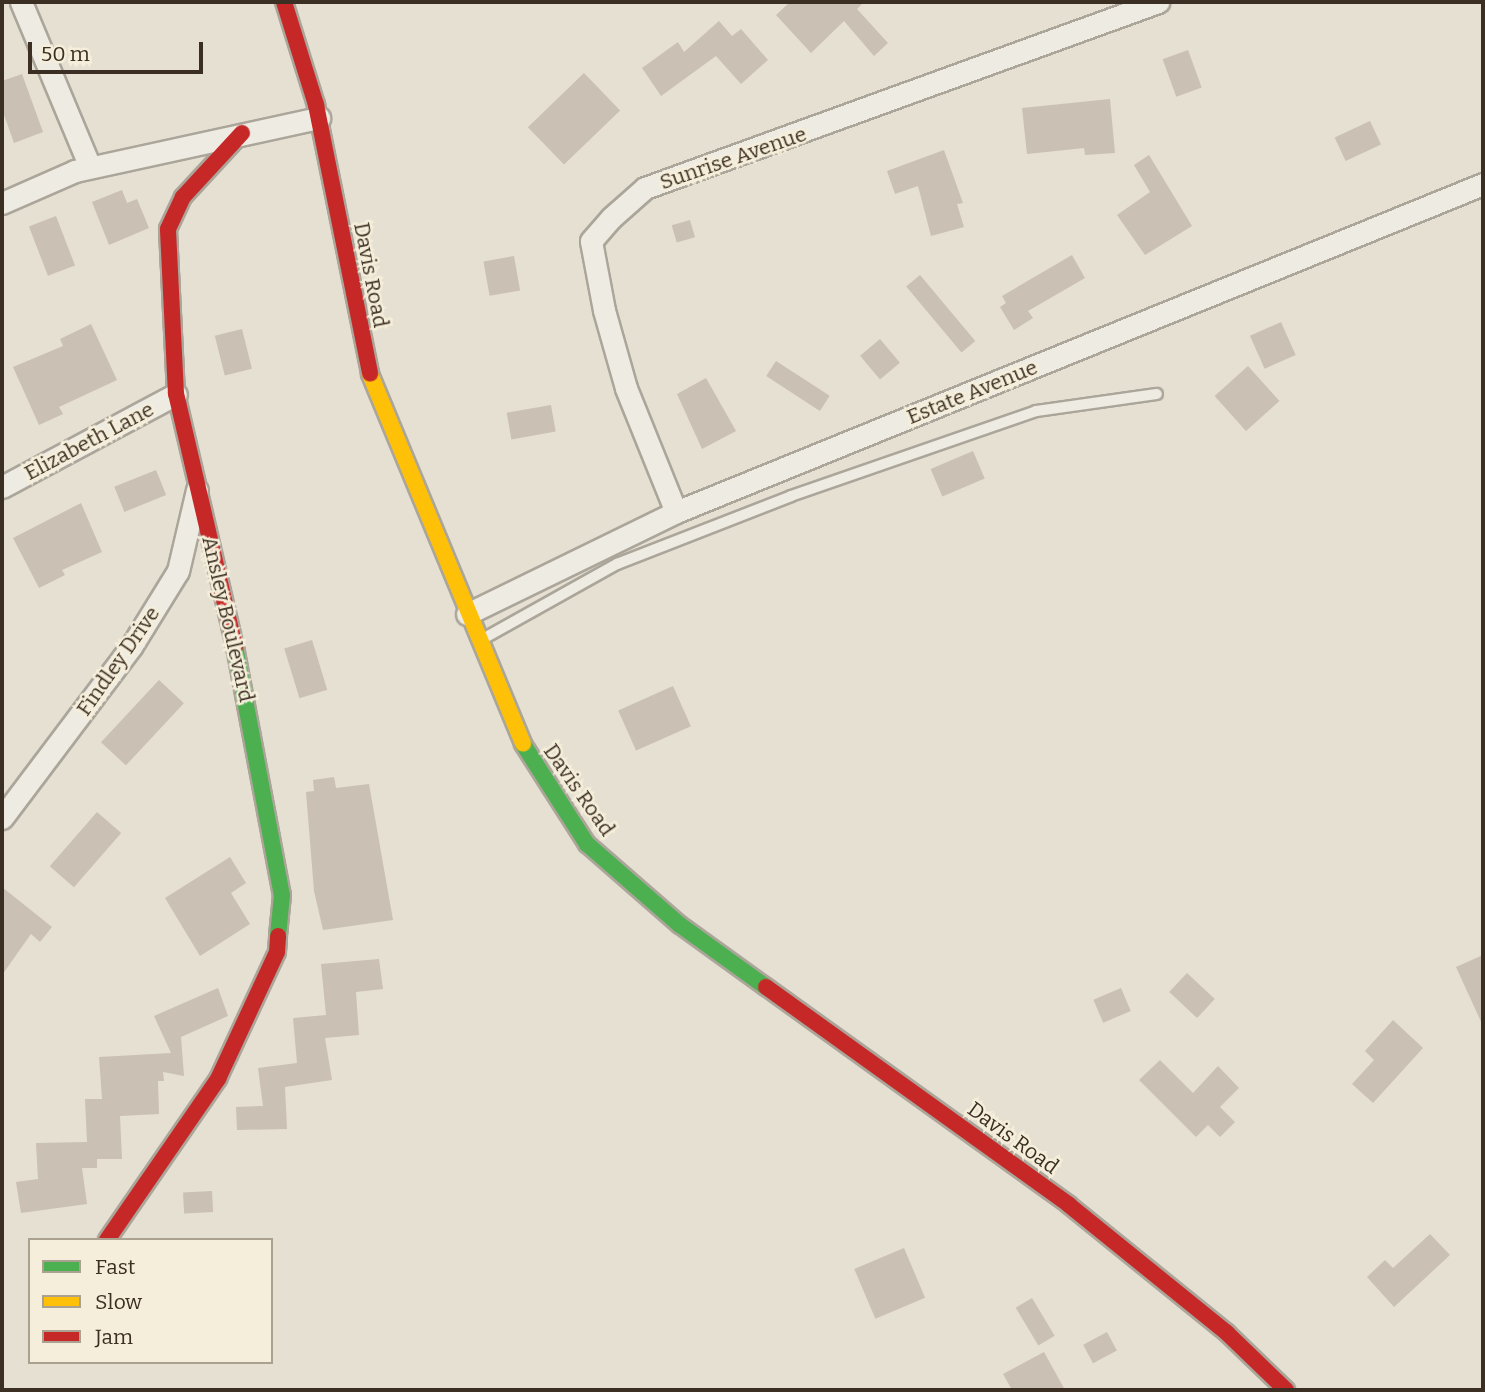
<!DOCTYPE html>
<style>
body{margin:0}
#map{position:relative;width:1485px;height:1392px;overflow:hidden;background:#e5e0d2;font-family:Bitter,serif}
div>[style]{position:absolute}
.building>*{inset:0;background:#cac0b3;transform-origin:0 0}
.roads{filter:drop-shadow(2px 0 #aba59a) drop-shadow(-2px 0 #aba59a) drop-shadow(0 2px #aba59a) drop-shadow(0 -2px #aba59a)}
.lane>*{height:10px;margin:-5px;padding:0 5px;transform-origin:5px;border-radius:5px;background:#eeebe3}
.street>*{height:21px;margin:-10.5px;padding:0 10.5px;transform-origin:10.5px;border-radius:10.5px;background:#eeebe3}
.fast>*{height:16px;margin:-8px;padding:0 8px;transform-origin:8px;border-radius:8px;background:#4caf50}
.slow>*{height:16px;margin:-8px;padding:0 8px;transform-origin:8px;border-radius:8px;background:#ffc107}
.jam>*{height:16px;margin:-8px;padding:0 8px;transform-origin:8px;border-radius:8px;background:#c62828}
span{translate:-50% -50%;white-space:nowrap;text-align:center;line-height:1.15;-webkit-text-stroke:5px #f5eeda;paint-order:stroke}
.street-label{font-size:21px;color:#3b2e22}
.frame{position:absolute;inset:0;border:4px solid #3b2e22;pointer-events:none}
.legend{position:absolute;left:28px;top:1238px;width:245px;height:126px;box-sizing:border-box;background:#f5eeda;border:2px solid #aba190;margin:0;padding:9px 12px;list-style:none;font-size:21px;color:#3b2e22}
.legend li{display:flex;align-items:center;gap:14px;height:35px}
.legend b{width:35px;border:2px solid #aba190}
.scale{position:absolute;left:28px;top:42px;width:175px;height:32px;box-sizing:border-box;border:4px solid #3b2e22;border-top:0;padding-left:9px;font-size:21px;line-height:24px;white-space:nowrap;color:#3b2e22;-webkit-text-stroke:5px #f5eeda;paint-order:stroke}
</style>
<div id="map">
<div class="building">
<div style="clip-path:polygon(790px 2px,864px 2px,857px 9px,888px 43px,874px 56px,844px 21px,811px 53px,776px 15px)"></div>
<div style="clip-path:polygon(719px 21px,732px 36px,741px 29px,768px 60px,741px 84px,716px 56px,661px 96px,642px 68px,678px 42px,684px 52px)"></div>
<div style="left:1188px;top:50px;width:40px;height:27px;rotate:70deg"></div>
<div style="left:584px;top:73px;width:52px;height:78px;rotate:46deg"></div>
<div style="clip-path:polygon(22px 74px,43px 132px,14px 143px,2px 109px,2px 81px)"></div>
<div style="clip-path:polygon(1110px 99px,1115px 153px,1085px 155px,1084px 148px,1027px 154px,1022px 108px)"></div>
<div style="left:1370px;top:121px;width:26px;height:39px;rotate:65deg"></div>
<div style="clip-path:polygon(944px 150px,963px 203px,957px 204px,964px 227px,931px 236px,918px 186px,895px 194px,887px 171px)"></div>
<div style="clip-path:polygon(1149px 155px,1192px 226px,1145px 255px,1117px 215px,1150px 192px,1134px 165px)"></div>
<div style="clip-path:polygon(122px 190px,127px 203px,137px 199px,149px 228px,109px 245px,92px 202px)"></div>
<div style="left:56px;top:216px;width:53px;height:29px;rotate:69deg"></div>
<div style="left:690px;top:220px;width:18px;height:19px;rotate:74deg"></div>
<div style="clip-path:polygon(1072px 255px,1085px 278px,1028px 311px,1033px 318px,1014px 330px,1000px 307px,1006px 303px,1002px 296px)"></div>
<div style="left:514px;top:256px;width:35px;height:31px;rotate:80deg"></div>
<div style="left:920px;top:275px;width:86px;height:18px;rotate:50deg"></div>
<div style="left:1281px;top:322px;width:36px;height:34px;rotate:66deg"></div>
<div style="clip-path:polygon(91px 324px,117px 380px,59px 407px,63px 414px,39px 425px,13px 367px,63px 346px,60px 339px)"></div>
<div style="left:242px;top:329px;width:41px;height:28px;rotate:76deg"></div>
<div style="left:880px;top:339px;width:31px;height:26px;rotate:50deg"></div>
<div style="left:776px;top:361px;width:64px;height:18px;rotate:33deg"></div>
<div style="left:1248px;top:366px;width:47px;height:45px;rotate:48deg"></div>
<div style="clip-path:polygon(706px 378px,736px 431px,702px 449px,677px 394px)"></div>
<div style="left:551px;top:405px;width:27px;height:45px;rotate:80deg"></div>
<div style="left:973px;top:451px;width:30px;height:46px;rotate:67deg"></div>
<div style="left:156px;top:470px;width:27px;height:45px;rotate:68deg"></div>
<div style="clip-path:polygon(81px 503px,102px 552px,62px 570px,65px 575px,39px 588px,13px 538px)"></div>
<div style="left:312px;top:640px;width:52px;height:29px;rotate:73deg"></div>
<div style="left:159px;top:680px;width:34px;height:85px;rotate:43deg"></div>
<div style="left:673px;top:686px;width:44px;height:60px;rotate:66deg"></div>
<div style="clip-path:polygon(334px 777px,336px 788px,369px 784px,393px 920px,323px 930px,314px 891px,306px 792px,314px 791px,313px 780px)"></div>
<div style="left:97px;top:812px;width:32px;height:72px;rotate:41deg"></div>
<div style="clip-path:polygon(230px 857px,246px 883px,231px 893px,250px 924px,200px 956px,165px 898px)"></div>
<div style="clip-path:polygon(2px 887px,52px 927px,40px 942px,31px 934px,2px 975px)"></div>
<div style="clip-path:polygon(1483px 955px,1483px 1026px,1456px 967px)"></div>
<div style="clip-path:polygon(379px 959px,383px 989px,356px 992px,359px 1035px,325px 1038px,332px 1080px,285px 1087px,287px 1129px,237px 1130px,236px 1107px,263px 1106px,258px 1068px,297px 1063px,293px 1018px,326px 1015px,321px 964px)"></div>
<div style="left:1187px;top:973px;width:38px;height:26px;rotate:43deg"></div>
<div style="clip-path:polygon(218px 988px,228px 1016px,181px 1037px,184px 1076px,163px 1072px,164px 1081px,158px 1081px,159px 1114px,120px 1116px,122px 1159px,97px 1159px,97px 1168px,82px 1168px,87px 1204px,21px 1213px,16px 1182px,38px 1179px,36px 1143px,87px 1142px,85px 1099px,102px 1099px,99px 1057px,171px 1053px,154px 1016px)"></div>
<div style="left:1121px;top:988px;width:25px;height:30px;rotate:67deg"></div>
<div style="clip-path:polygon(1393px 1020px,1423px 1048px,1373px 1103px,1352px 1084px,1374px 1060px,1365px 1051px)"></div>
<div style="clip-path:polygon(1160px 1060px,1193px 1093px,1218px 1066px,1239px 1088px,1220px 1107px,1235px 1122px,1220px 1137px,1208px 1125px,1196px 1137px,1139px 1080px)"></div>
<div style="left:212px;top:1191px;width:21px;height:29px;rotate:87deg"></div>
<div style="clip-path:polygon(1430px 1234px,1450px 1255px,1394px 1307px,1367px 1277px,1385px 1260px,1393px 1268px)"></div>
<div style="left:904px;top:1248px;width:54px;height:54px;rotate:67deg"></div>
<div style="left:1032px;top:1298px;width:44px;height:19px;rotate:59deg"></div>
<div style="left:1107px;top:1332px;width:21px;height:27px;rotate:62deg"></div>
<div style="clip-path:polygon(1044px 1352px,1065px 1390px,1012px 1390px,1003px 1374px)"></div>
</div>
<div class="roads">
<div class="lane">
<div style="left:481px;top:640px;width:156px;rotate:-29.2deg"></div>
<div style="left:617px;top:564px;width:187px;rotate:-21.3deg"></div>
<div style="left:791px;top:496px;width:259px;rotate:-19.1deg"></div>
<div style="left:1036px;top:411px;width:122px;rotate:-8deg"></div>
</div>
<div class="street">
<div style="left:21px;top:2px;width:179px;rotate:67.3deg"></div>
<div style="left:2px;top:203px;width:80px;rotate:-23.7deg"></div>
<div style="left:75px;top:171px;width:250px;rotate:-12.3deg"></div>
<div style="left:2px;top:487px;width:197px;rotate:-28.1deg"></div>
<div style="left:676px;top:512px;width:134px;rotate:-112deg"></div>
<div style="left:626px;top:388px;width:81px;rotate:-105.8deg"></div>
<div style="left:604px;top:310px;width:70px;rotate:-100.7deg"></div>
<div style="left:591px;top:241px;width:30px;rotate:-49deg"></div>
<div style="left:611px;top:218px;width:45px;rotate:-41.4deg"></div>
<div style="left:645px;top:188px;width:546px;rotate:-19.93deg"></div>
<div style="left:467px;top:614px;width:233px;rotate:-26deg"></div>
<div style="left:676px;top:512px;width:871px;rotate:-22.12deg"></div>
<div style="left:2px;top:818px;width:214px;rotate:-53deg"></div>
<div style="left:131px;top:647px;width:89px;rotate:-58.3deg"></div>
<div style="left:178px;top:571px;width:83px;rotate:-76.8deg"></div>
</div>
<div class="fast">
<div style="left:235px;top:647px;width:252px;rotate:79.3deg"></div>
<div style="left:282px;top:895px;width:41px;rotate:95.6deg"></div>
<div style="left:523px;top:744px;width:119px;rotate:57.4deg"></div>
<div style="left:587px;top:844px;width:123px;rotate:41.1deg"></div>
<div style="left:680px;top:925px;width:106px;rotate:35.8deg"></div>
</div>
<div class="slow">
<div style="left:370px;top:374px;width:400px;rotate:67.5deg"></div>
</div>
<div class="jam">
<div style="left:284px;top:2px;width:108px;rotate:72.7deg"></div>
<div style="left:316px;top:105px;width:274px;rotate:78.6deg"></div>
<div style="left:235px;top:647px;width:260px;rotate:-103.1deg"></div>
<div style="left:176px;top:394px;width:165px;rotate:-92.8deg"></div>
<div style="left:168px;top:229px;width:35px;rotate:-65deg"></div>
<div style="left:183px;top:197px;width:87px;rotate:-47.3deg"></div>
<div style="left:766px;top:987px;width:373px;rotate:35.7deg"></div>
<div style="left:1069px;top:1205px;width:203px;rotate:39deg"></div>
<div style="left:1227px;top:1333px;width:82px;rotate:44deg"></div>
<div style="left:107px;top:1240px;width:196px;rotate:-55.4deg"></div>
<div style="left:218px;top:1079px;width:140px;rotate:-65.1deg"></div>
<div style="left:277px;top:952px;width:16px;rotate:-86deg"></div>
</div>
</div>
<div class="street-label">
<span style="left:733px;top:158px;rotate:-19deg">Sunrise Avenue</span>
<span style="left:371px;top:275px;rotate:79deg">Davis Road</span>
<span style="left:972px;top:392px;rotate:-22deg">Estate Avenue</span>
<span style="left:89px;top:441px;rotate:-28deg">Elizabeth Lane</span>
<span style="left:228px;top:619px;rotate:77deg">Ansley Boulevard</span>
<span style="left:118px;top:661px;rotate:-55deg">Findley Drive</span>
<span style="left:579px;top:790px;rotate:55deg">Davis Road</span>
<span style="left:1013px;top:1138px;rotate:36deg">Davis Road</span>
</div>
<div class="frame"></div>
<ul class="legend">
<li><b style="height:9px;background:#4caf50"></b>Fast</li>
<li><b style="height:9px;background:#ffc107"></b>Slow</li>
<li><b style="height:9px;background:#c62828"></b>Jam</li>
</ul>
<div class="scale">50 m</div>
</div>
